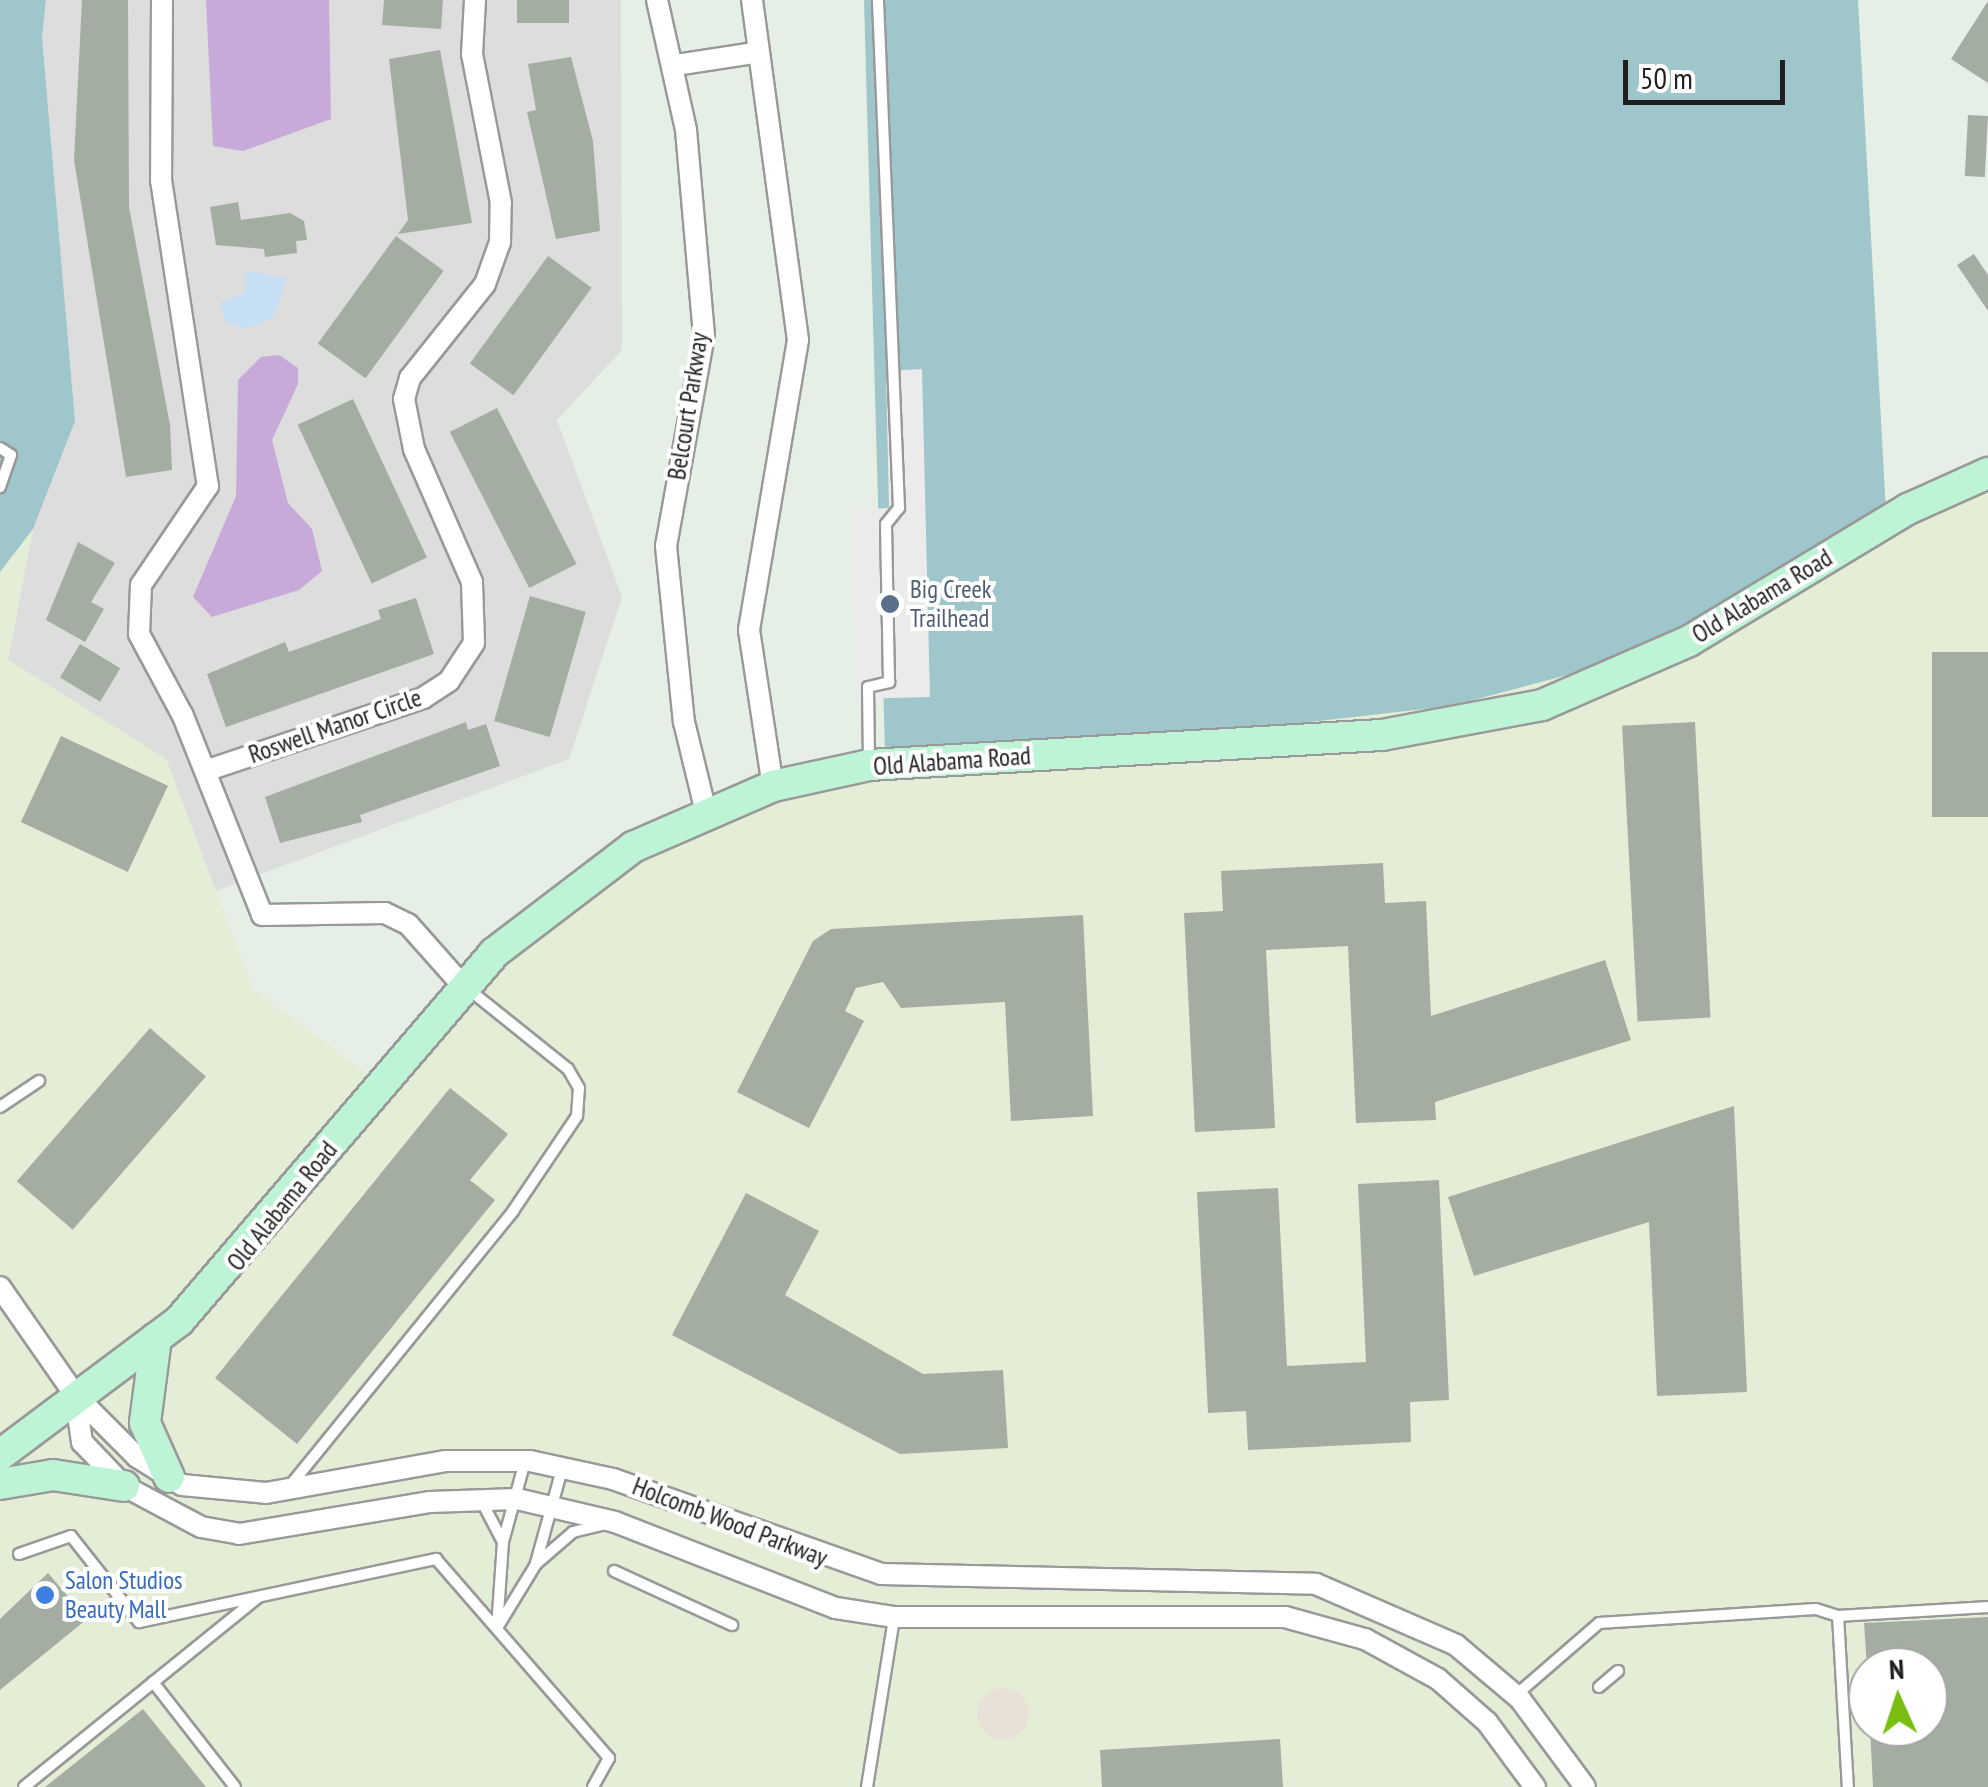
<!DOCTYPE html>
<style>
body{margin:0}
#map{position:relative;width:1988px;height:1787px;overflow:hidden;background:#e6efe6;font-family:"PT Sans Narrow",sans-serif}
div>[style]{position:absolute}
.residential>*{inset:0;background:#dcdddc}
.commercial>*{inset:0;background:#e4eed6}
.industrial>*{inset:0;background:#e7e1d8}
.round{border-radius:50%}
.forest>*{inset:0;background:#9ec6cb}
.park>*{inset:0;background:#c6dff5}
.parking>*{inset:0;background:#ebebeb}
.water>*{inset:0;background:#c7aad9}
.building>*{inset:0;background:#a4ada2;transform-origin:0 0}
.roads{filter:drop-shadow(2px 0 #999) drop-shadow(-2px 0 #999) drop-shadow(0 2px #999) drop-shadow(0 -2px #999)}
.service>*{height:10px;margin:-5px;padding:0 5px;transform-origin:5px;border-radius:5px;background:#fff}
.minor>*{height:20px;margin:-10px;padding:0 10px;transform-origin:10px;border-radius:10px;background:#fff}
.secondary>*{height:30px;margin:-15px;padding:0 15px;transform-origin:15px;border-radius:15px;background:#bef4d6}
.dots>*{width:28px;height:28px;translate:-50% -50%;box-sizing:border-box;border:5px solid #fff;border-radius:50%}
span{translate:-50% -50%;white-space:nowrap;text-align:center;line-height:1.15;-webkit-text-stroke:8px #fff;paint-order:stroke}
.street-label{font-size:25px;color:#1f1f1f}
.service-label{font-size:25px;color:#4e5e75}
.left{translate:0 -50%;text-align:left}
.shop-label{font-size:25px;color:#366cbe}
.north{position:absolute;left:1848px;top:1647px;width:100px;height:100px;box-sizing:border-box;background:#fff;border:2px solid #a5a5a5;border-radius:50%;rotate:357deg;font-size:28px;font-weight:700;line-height:40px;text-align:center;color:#1f1f1f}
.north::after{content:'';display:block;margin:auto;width:35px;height:45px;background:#79bd11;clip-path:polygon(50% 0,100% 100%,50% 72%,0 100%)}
.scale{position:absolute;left:1623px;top:60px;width:162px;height:45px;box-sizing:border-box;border:5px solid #1f1f1f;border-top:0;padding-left:12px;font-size:30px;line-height:35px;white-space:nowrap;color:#1f1f1f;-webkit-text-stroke:8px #fff;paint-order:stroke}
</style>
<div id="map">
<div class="residential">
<div style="clip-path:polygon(46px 0,621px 0,622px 350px,557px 420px,622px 597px,569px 759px,216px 891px,166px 759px,8px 660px,33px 529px,75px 421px,42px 37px)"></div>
</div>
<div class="commercial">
<div style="clip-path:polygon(evenodd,0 0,11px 556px,33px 529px,8px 660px,166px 759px,253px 989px,387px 1089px,450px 1004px,613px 851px,753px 773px,895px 751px,1196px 735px,1451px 706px,1988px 473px,1988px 1787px,0 1787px,0 0,1868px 1667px,1928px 1667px,1928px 1727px,1868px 1727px,1868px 1667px)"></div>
</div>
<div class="industrial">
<div class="round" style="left:977px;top:1688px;width:52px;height:52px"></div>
</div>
<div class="forest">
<div style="clip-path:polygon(0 0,46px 0,42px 37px,75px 421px,33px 529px,0 572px)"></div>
<div style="clip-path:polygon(864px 0,1858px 0,1886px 512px,1649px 653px,1451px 706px,1196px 735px,885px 752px)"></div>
</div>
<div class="park">
<div style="clip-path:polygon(246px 271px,287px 278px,273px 318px,245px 329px,226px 322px,220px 302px,245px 293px)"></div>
</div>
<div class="parking">
<div style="clip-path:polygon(922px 369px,930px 697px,855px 699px,851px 510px,889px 508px,886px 371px)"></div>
</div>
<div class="water">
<div style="clip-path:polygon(206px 0,329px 0,331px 119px,243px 151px,213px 146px)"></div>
<div style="clip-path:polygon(279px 355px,298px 368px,298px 384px,272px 440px,288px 503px,312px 529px,322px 571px,299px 590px,212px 617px,193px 597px,236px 496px,238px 380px,261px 357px)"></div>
</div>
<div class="building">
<div style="clip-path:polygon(82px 0,128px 0,129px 207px,170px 425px,172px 470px,126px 477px,74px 160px)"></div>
<div style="clip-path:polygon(384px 0,443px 0,441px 29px,382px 25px)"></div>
<div style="left:517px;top:0;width:52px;height:23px"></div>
<div style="clip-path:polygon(1988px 1px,1988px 83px,1951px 59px)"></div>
<div style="clip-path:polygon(440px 50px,472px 223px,398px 234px,408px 220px,389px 59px)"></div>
<div style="clip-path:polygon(571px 57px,593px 141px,600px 231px,556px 239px,527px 112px,536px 110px,528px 64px)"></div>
<div style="left:1968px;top:115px;width:20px;height:61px;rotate:3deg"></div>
<div style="clip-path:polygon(238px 202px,241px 220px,290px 213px,304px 221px,307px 240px,296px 241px,297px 253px,265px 257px,264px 249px,216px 245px,210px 207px)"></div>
<div style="left:396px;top:236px;width:59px;height:133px;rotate:36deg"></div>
<div style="clip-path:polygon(1974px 254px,1988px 275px,1988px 311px,1957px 265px)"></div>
<div style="left:548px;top:256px;width:54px;height:133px;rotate:36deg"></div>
<div style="left:353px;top:399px;width:175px;height:61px;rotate:65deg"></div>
<div style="left:497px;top:408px;width:175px;height:53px;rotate:63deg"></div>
<div style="clip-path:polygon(78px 542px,115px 563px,91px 602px,104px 609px,85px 642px,46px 620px)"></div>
<div style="left:530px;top:596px;width:58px;height:130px;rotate:16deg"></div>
<div style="clip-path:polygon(416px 598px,434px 654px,226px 727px,207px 674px,285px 642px,289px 652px,381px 619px,378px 610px)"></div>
<div style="left:80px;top:644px;width:47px;height:39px;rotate:31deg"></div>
<div style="left:1988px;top:652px;width:165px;height:56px;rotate:90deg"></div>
<div style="clip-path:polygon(466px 722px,468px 730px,486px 724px,500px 766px,360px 815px,362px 822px,280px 843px,265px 797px)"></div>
<div style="left:1695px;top:722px;width:296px;height:73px;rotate:87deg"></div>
<div style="left:61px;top:736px;width:118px;height:95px;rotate:25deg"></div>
<div style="clip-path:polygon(1383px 863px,1385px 903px,1426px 901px,1431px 1016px,1605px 960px,1631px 1040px,1435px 1102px,1436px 1120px,1356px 1123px,1348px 946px,1266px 950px,1275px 1128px,1195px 1132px,1184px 913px,1223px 911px,1221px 871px)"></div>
<div style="clip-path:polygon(1083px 915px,1093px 1116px,1011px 1121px,1005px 1002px,901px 1008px,883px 982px,856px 988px,845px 1011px,864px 1021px,809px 1128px,737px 1092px,813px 941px,831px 929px)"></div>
<div style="left:150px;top:1028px;width:74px;height:203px;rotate:41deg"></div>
<div style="clip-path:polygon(450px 1088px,508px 1134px,470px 1180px,495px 1200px,297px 1444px,215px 1378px)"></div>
<div style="clip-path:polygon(1734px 1106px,1747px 1392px,1657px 1396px,1649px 1222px,1474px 1276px,1448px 1197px)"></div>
<div style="clip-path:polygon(1439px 1180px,1449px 1400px,1410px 1402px,1411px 1442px,1248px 1450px,1246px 1411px,1208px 1413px,1197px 1192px,1278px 1188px,1287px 1366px,1366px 1362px,1358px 1184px)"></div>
<div style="clip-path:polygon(746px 1193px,819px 1231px,785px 1295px,923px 1374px,1003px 1370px,1008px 1448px,900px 1454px,672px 1335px)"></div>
<div style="clip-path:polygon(48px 1573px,87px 1619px,0 1690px,0 1619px)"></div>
<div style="clip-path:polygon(1988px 1617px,1988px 1787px,1873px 1787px,1870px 1727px,1928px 1727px,1928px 1667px,1867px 1667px,1864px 1623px)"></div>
<div style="clip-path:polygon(143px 1709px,206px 1787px,45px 1787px)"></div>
<div style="clip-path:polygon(1280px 1739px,1283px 1787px,1102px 1787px,1100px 1750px)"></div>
</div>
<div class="roads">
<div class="service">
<div style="left:0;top:448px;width:13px;rotate:32deg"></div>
<div style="left:11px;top:455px;width:34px;rotate:109deg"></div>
<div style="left:869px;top:759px;width:72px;rotate:-90.8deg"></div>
<div style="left:868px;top:687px;width:22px;rotate:-13deg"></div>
<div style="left:889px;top:682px;width:158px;rotate:-91.1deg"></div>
<div style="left:886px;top:524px;width:21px;rotate:-51deg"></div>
<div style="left:899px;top:508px;width:508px;rotate:-92.37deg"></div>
<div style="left:0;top:1107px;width:47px;rotate:-33.7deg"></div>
<div style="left:289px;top:1487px;width:355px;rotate:-50.9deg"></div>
<div style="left:513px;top:1211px;width:115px;rotate:-56deg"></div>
<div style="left:577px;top:1116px;width:28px;rotate:-86deg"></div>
<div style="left:579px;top:1088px;width:22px;rotate:-120deg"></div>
<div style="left:568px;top:1069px;width:128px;rotate:-141.3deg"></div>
<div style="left:482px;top:1502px;width:45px;rotate:62.3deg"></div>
<div style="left:503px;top:1542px;width:86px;rotate:94deg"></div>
<div style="left:497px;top:1628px;width:75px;rotate:-58.6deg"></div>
<div style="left:536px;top:1564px;width:49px;rotate:-40.9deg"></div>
<div style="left:573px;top:1532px;width:34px;rotate:-14deg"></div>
<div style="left:503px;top:1542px;width:84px;rotate:-74.8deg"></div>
<div style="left:19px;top:1554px;width:55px;rotate:-19.1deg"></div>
<div style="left:71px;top:1536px;width:110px;rotate:51.7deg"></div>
<div style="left:139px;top:1622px;width:304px;rotate:-12deg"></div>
<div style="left:436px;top:1559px;width:264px;rotate:49deg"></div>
<div style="left:609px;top:1758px;width:33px;rotate:119deg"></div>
<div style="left:536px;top:1563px;width:98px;rotate:-74.5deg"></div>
<div style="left:614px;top:1571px;width:130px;rotate:24.6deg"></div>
<div style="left:1838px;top:1616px;width:150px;rotate:-3.4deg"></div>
<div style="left:153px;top:1682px;width:133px;rotate:52deg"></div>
<div style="left:1599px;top:1687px;width:25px;rotate:-40deg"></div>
<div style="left:1516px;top:1695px;width:110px;rotate:-40.9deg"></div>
<div style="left:1599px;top:1623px;width:217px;rotate:-3.7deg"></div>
<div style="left:1816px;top:1609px;width:23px;rotate:18deg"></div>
<div style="left:1838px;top:1616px;width:171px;rotate:86.7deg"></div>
<div style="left:24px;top:1787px;width:300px;rotate:-39deg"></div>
<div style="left:867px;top:1787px;width:171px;rotate:-80.9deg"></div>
</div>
<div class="minor">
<div style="left:162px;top:0;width:180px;rotate:90.3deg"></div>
<div style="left:161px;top:180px;width:310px;rotate:81.3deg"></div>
<div style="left:208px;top:486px;width:120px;rotate:124.1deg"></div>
<div style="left:141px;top:585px;width:49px;rotate:92.3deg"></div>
<div style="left:139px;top:634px;width:93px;rotate:61.8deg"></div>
<div style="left:183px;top:716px;width:214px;rotate:68.3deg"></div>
<div style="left:262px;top:915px;width:123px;rotate:-0.9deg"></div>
<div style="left:385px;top:913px;width:25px;rotate:26deg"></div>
<div style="left:408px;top:924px;width:83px;rotate:48.4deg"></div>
<div style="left:657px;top:0;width:133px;rotate:77.4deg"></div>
<div style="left:686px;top:130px;width:206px;rotate:85deg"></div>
<div style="left:704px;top:335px;width:214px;rotate:100.2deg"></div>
<div style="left:666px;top:546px;width:177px;rotate:84.2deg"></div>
<div style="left:684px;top:722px;width:93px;rotate:76.3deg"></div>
<div style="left:752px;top:0;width:343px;rotate:82.3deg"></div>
<div style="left:798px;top:340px;width:294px;rotate:99.6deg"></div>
<div style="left:749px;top:630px;width:158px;rotate:81.3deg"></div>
<div style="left:675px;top:65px;width:79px;rotate:-8.7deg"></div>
<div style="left:205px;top:771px;width:230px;rotate:-18.5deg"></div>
<div style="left:423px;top:698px;width:31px;rotate:-33deg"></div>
<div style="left:449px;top:681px;width:45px;rotate:-56.7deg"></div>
<div style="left:474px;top:643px;width:61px;rotate:-91.9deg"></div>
<div style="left:472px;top:582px;width:145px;rotate:-113.6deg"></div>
<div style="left:414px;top:449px;width:51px;rotate:-101.3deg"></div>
<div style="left:404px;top:399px;width:22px;rotate:-74deg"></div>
<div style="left:410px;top:378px;width:120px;rotate:-51.4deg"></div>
<div style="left:485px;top:284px;width:45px;rotate:-70.3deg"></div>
<div style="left:500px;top:242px;width:39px;rotate:-89deg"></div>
<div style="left:501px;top:203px;width:152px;rotate:-101deg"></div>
<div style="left:472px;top:54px;width:54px;rotate:-86.8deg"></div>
<div style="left:0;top:1287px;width:131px;rotate:55.2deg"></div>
<div style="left:75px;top:1395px;width:88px;rotate:45deg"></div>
<div style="left:137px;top:1457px;width:53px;rotate:31.9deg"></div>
<div style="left:182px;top:1485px;width:84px;rotate:5.4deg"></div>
<div style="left:266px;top:1493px;width:183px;rotate:-10.1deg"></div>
<div style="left:446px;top:1461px;width:84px"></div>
<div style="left:530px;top:1461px;width:85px;rotate:12.2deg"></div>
<div style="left:613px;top:1479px;width:284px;rotate:19.5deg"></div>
<div style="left:881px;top:1574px;width:435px;rotate:1.3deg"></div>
<div style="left:1316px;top:1584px;width:153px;rotate:23.5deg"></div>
<div style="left:1456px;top:1645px;width:84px;rotate:40.2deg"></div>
<div style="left:1520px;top:1699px;width:109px;rotate:53.5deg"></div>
<div style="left:75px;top:1395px;width:48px;rotate:81.5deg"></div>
<div style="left:82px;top:1442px;width:61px;rotate:46.3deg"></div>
<div style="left:124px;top:1486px;width:87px;rotate:28deg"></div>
<div style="left:201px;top:1527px;width:39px;rotate:10deg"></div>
<div style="left:239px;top:1534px;width:194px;rotate:-9.5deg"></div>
<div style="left:430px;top:1502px;width:87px;rotate:-2deg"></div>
<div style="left:517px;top:1499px;width:101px;rotate:13.2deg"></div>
<div style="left:615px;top:1522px;width:237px;rotate:21.3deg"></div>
<div style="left:836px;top:1608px;width:59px;rotate:8.8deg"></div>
<div style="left:894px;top:1617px;width:391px"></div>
<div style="left:1285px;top:1617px;width:83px;rotate:15.4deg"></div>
<div style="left:1365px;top:1639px;width:83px;rotate:28.7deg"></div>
<div style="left:1438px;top:1679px;width:65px;rotate:41.3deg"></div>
<div style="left:1487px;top:1722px;width:81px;rotate:53.6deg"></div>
</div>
<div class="secondary">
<div style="left:156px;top:1338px;width:86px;rotate:97.4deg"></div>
<div style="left:145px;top:1423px;width:59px;rotate:66deg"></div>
<div style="left:0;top:1455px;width:224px;rotate:-36.8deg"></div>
<div style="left:179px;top:1321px;width:484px;rotate:-49.4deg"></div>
<div style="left:494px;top:953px;width:175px;rotate:-37.3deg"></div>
<div style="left:633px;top:847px;width:153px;rotate:-23.5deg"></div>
<div style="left:773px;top:786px;width:98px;rotate:-12.3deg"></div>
<div style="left:869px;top:765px;width:514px;rotate:-3.35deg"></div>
<div style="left:1382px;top:735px;width:163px;rotate:-10.6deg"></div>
<div style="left:1542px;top:705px;width:160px;rotate:-23.5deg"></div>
<div style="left:1689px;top:641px;width:256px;rotate:-31.1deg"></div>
<div style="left:1908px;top:509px;width:88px;rotate:-24.2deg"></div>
<div style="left:0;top:1484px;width:54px;rotate:-9.6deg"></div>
<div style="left:53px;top:1475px;width:72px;rotate:8.8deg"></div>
</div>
</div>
<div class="dots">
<div style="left:890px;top:604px;background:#5c6f8a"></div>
<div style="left:45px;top:1595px;background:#3f7fe0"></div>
</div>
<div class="street-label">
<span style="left:688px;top:406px;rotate:-81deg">Belcourt Parkway</span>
<span style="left:1762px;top:596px;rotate:-31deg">Old Alabama Road</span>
<span style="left:335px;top:726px;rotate:-19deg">Roswell Manor Circle</span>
<span style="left:952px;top:761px;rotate:-4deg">Old Alabama Road</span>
<span style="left:282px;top:1206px;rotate:-51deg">Old Alabama Road</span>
<span style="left:730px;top:1522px;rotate:21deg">Holcomb Wood Parkway</span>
</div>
<div class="service-label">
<span class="left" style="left:910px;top:604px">Big Creek<br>Trailhead</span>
</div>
<div class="shop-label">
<span class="left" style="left:65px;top:1595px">Salon Studios<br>Beauty Mall</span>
</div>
<div class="north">N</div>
<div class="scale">50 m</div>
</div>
